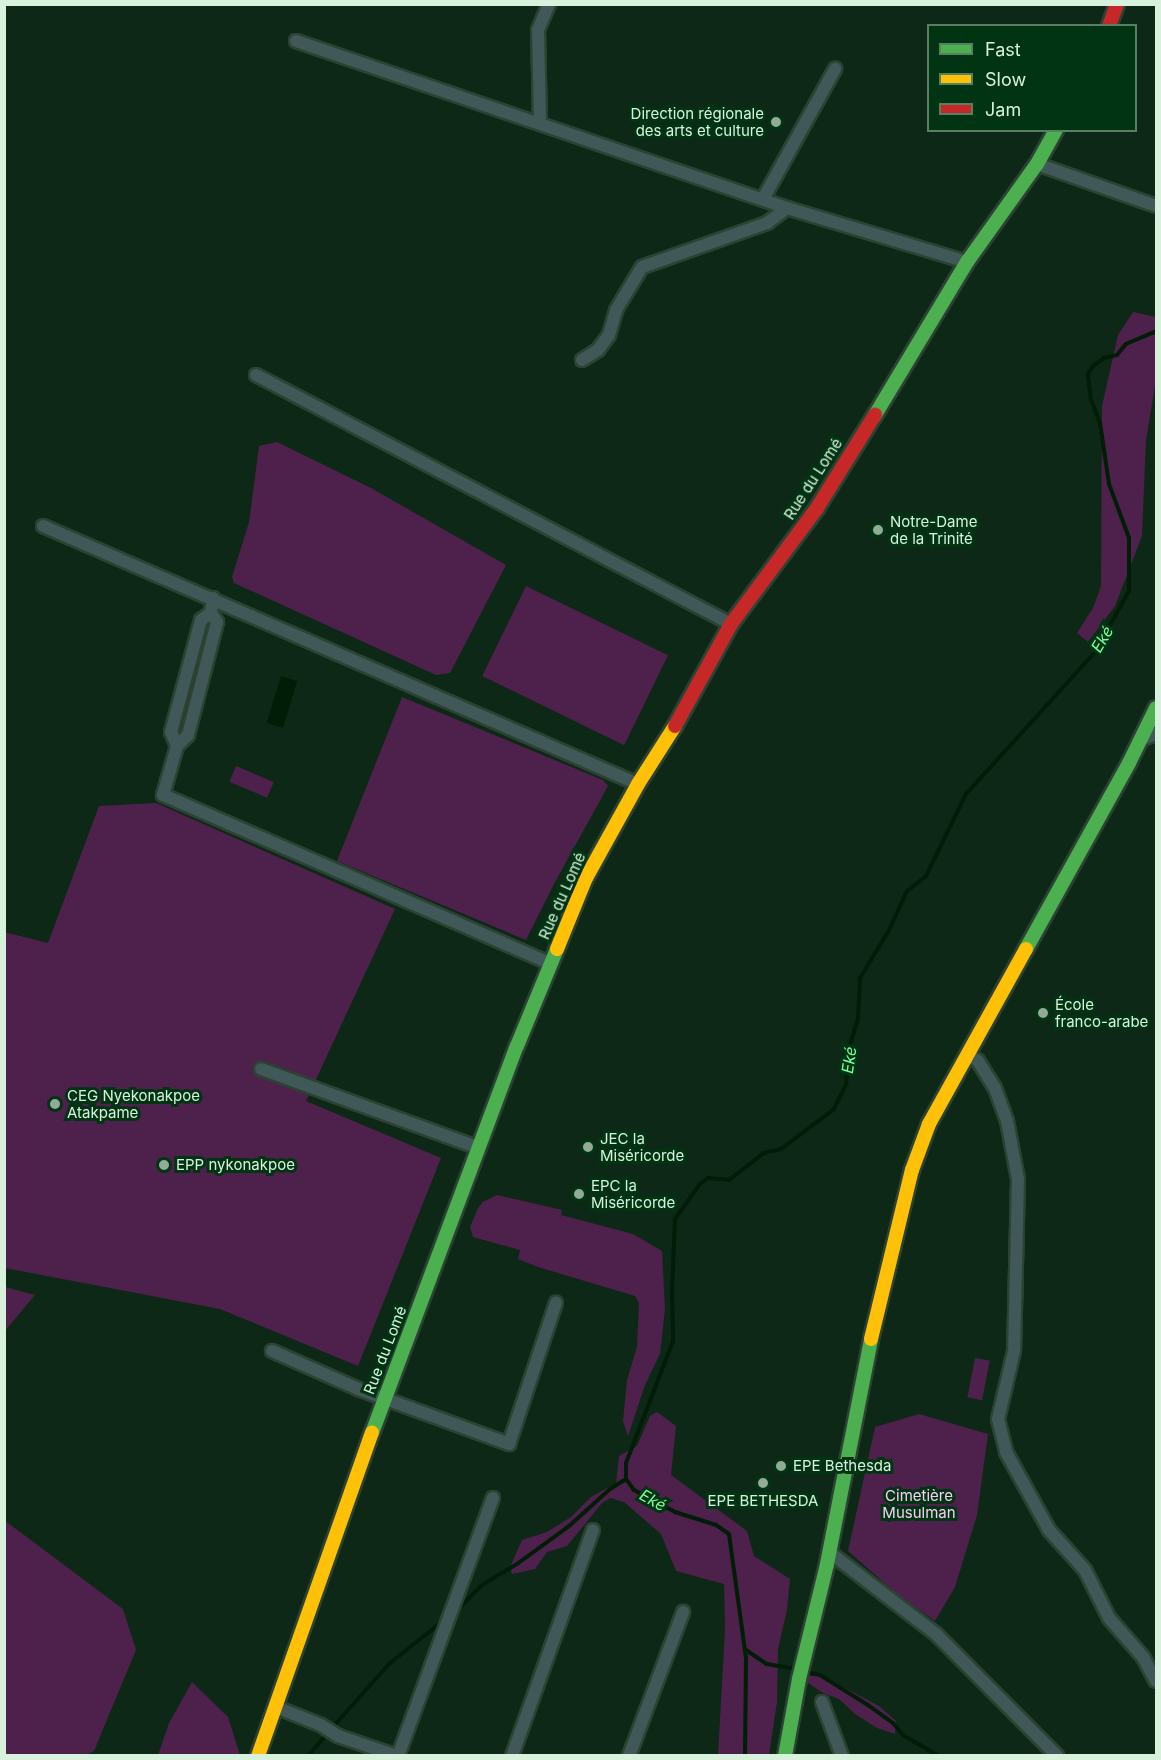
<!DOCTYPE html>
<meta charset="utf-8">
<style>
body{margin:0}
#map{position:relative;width:1161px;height:1760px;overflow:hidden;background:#0d2816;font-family:Inter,sans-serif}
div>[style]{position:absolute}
.green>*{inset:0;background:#4e204c;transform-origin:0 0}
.water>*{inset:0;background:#011c07;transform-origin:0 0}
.stream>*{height:4px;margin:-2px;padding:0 2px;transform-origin:2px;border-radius:2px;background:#011c07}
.roads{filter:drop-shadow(2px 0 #2c4233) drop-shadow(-2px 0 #2c4233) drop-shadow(0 2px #2c4233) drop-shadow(0 -2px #2c4233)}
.street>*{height:12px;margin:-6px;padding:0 6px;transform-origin:6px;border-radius:6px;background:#405857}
.fast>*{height:14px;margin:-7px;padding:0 7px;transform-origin:7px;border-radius:7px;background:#4caf50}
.slow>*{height:14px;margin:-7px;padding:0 7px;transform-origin:7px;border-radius:7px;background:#ffc107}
.jam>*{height:14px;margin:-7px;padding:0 7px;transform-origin:7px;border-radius:7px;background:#c62828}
.dots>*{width:16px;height:16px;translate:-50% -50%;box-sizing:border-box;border:3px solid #013413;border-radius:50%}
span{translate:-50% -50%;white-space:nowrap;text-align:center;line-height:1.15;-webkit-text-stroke:6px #013413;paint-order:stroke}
.poi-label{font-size:15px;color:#d8f1dc}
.right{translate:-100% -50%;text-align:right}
.left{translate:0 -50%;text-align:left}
.street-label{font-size:15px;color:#d8f1dc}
.park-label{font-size:15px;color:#facdf5}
.water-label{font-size:16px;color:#7afe9b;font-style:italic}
.frame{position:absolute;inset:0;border:6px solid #d8f1dc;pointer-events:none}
.legend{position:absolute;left:927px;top:24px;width:210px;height:108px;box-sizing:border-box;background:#013413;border:2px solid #578063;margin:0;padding:8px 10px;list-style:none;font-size:18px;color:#d8f1dc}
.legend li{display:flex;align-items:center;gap:12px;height:30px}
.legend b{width:30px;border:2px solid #578063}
</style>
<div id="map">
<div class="green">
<div style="clip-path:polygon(1133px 312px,1156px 317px,1156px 380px,1146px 440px,1142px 536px,1115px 606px,1088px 642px,1077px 633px,1093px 608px,1101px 586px,1102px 406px,1118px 335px)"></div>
<div style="clip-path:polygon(277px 442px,371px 488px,506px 565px,450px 673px,436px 675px,234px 583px,232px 577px,249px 522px,259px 446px)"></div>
<div style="left:526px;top:586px;width:158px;height:100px;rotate:26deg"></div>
<div style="clip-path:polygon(402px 697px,603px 780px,608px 786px,554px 884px,526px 940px,337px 861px)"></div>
<div style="left:236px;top:766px;width:41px;height:17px;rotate:23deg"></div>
<div style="clip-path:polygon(156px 803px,395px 909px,306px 1101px,441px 1158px,358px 1366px,220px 1309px,5px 1268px,4px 932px,48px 943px,99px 806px)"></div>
<div style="clip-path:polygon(497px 1195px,562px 1210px,561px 1215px,633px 1234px,662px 1251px,665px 1309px,660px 1354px,645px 1385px,628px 1436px,623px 1421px,627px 1380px,637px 1347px,639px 1303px,635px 1296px,538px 1267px,518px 1259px,520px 1250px,473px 1237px,470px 1227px,478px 1208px,483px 1202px)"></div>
<div style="clip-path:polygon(5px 1287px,35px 1295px,5px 1331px,4px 1287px)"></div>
<div style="left:975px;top:1358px;width:15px;height:40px;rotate:11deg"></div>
<div style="clip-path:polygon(657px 1412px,676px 1426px,671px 1475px,747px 1531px,754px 1556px,790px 1579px,787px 1610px,778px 1649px,777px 1702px,769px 1755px,718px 1755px,725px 1630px,724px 1584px,676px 1571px,661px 1534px,624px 1502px,610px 1498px,602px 1503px,567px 1546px,547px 1552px,535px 1569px,512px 1574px,510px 1567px,522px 1540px,547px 1532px,571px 1517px,591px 1497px,616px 1483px,619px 1456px,637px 1446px,650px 1416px)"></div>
<div style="clip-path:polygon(919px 1414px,988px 1434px,977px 1515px,955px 1587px,935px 1621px,898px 1595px,848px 1551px,875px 1427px)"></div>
<div style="clip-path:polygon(4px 1520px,123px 1609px,136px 1650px,94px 1751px,86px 1755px,5px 1755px)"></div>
<div style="clip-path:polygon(809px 1676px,817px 1676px,832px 1681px,879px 1706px,896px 1721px,895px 1734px,877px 1728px,855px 1714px,839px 1699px,823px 1693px,807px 1682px)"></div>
<div style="clip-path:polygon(192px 1682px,228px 1717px,240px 1755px,158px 1755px,169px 1723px)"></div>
</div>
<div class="water">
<div style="left:281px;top:676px;width:17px;height:49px;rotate:17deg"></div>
</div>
<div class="stream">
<div style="left:456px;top:1611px;width:37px;rotate:-45deg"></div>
<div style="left:482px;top:1585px;width:41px;rotate:-31deg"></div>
<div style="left:517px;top:1564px;width:63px;rotate:-36deg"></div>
<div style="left:568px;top:1527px;width:57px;rotate:-42.1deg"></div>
<div style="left:610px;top:1489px;width:19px;rotate:-32deg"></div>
<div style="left:746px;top:1650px;width:25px;rotate:34deg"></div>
<div style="left:767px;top:1664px;width:29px;rotate:10deg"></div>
<div style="left:806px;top:1672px;width:14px;rotate:12deg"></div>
<div style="left:820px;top:1675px;width:57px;rotate:32deg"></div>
<div style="left:868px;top:1705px;width:31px;rotate:36deg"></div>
<div style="left:893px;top:1723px;width:16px;rotate:50deg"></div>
<div style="left:903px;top:1735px;width:42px;rotate:30.3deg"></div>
<div style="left:332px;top:1728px;width:87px;rotate:-48.3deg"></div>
<div style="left:390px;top:1663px;width:68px;rotate:-38.4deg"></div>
<div style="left:308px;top:1756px;width:29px;rotate:-49deg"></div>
<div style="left:745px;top:1756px;width:98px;rotate:-89.4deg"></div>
<div style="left:746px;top:1658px;width:125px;rotate:-97.8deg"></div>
<div style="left:729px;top:1534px;width:16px;rotate:-145deg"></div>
<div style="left:716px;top:1525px;width:43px;rotate:-162.4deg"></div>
<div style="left:675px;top:1512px;width:47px;rotate:-151.8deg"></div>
<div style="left:634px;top:1490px;width:14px;rotate:-126deg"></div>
<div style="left:626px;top:1479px;width:16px;rotate:-90deg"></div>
<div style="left:626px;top:1463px;width:131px;rotate:-68.9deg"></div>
<div style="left:673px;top:1341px;width:52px;rotate:-91.1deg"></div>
<div style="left:672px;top:1289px;width:70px;rotate:-87.5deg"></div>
<div style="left:675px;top:1219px;width:43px;rotate:-54.5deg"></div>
<div style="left:700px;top:1184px;width:10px;rotate:-37deg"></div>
<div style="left:708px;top:1178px;width:21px;rotate:5deg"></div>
<div style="left:729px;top:1180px;width:44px;rotate:-37.6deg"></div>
<div style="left:764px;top:1153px;width:17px;rotate:-13deg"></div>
<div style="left:781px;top:1149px;width:66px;rotate:-37deg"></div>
<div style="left:834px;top:1109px;width:28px;rotate:-64deg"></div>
<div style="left:846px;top:1084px;width:36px;rotate:-85deg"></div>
<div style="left:849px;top:1048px;width:31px;rotate:-73deg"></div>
<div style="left:858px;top:1018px;width:40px;rotate:-87.1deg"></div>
<div style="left:860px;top:978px;width:54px;rotate:-58.7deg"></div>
<div style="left:888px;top:932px;width:45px;rotate:-65.1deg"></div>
<div style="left:907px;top:891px;width:24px;rotate:-38deg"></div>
<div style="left:926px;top:876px;width:91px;rotate:-64deg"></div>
<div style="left:966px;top:794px;width:192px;rotate:-47.7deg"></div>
<div style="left:1095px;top:652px;width:70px;rotate:-60.9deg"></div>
<div style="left:1129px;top:591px;width:53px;rotate:-90deg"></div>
<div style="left:1129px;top:538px;width:58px;rotate:-110.3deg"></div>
<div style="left:1109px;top:484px;width:62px;rotate:-98.4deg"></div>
<div style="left:1100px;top:423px;width:25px;rotate:-111deg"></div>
<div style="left:1091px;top:400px;width:26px;rotate:-97deg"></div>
<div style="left:1088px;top:374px;width:9px;rotate:-58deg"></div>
<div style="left:1093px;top:366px;width:14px;rotate:-36deg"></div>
<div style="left:1104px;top:358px;width:13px;rotate:-13deg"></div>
<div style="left:1117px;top:355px;width:14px;rotate:-51deg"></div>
<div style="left:1126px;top:344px;width:33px;rotate:-23deg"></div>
</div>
<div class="roads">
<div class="street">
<div style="left:296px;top:41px;width:519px;rotate:18.78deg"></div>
<div style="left:787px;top:208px;width:188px;rotate:16.7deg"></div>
<div style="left:540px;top:123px;width:93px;rotate:-91.2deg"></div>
<div style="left:538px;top:30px;width:28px;rotate:-67deg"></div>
<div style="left:1037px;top:164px;width:126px;rotate:19.4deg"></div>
<div style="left:763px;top:199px;width:149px;rotate:-61deg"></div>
<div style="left:582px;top:360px;width:19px;rotate:-32deg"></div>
<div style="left:598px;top:350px;width:19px;rotate:-54deg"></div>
<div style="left:609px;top:335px;width:26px;rotate:-74deg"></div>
<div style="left:616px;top:310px;width:50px;rotate:-58.8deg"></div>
<div style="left:642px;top:267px;width:133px;rotate:-19.4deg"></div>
<div style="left:767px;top:223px;width:25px;rotate:-37deg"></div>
<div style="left:256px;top:375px;width:536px;rotate:27.66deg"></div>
<div style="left:43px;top:526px;width:649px;rotate:23.44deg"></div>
<div style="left:213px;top:598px;width:15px;rotate:98deg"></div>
<div style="left:211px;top:613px;width:11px;rotate:56deg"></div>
<div style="left:217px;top:622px;width:117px;rotate:104.4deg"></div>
<div style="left:188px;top:735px;width:16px;rotate:135deg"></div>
<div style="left:177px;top:746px;width:51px;rotate:105.9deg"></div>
<div style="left:163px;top:795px;width:422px;rotate:23.5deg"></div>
<div style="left:1142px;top:739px;width:15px;rotate:-20deg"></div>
<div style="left:177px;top:746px;width:15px;rotate:-113deg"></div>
<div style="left:171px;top:732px;width:116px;rotate:-75deg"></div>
<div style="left:201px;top:620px;width:12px;rotate:-35deg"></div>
<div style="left:967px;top:1054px;width:13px;rotate:32deg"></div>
<div style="left:978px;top:1061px;width:32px;rotate:58deg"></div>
<div style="left:995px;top:1088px;width:35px;rotate:70deg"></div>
<div style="left:1007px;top:1121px;width:59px;rotate:79.3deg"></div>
<div style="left:1018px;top:1179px;width:172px;rotate:91.3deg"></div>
<div style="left:1014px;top:1351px;width:70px;rotate:103.2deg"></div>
<div style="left:998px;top:1419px;width:34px;rotate:76deg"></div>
<div style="left:1006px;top:1452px;width:89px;rotate:61.1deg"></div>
<div style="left:1049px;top:1530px;width:54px;rotate:48deg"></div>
<div style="left:1085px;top:1570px;width:54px;rotate:63.4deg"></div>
<div style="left:1109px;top:1618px;width:52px;rotate:48.9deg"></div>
<div style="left:1143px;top:1657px;width:27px;rotate:62deg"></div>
<div style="left:261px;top:1069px;width:232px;rotate:19.9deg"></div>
<div style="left:272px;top:1351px;width:94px;rotate:23.8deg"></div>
<div style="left:358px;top:1389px;width:161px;rotate:20deg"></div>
<div style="left:509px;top:1444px;width:149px;rotate:-71.6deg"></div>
<div style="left:829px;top:1552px;width:135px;rotate:37.5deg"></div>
<div style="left:936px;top:1634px;width:172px;rotate:45.2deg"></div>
<div style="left:822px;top:1702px;width:58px;rotate:69.7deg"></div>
<div style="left:276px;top:1707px;width:48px;rotate:21.8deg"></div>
<div style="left:321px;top:1725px;width:20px;rotate:33deg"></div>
<div style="left:338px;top:1736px;width:62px;rotate:18.7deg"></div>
<div style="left:398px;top:1756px;width:275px;rotate:-69.8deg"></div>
<div style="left:512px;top:1756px;width:240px;rotate:-70.3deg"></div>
<div style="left:629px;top:1756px;width:154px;rotate:-69.4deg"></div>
</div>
<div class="fast">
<div style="left:875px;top:415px;width:179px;rotate:-59deg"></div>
<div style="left:967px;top:262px;width:120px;rotate:-54.5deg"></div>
<div style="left:1037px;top:164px;width:39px;rotate:-61deg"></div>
<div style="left:1026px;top:949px;width:213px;rotate:-61deg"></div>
<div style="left:1129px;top:763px;width:61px;rotate:-63.9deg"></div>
<div style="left:372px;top:1433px;width:413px;rotate:-69.5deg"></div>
<div style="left:517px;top:1046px;width:105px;rotate:-67.6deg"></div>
<div style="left:785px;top:1756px;width:78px;rotate:-79.7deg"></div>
<div style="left:799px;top:1679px;width:118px;rotate:-76.3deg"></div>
<div style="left:827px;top:1564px;width:229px;rotate:-78.9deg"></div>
</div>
<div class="slow">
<div style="left:557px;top:949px;width:77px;rotate:-67.8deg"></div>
<div style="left:586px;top:878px;width:107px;rotate:-61deg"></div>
<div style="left:638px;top:784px;width:69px;rotate:-57.5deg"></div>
<div style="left:871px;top:1339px;width:174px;rotate:-76.4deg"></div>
<div style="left:912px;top:1170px;width:49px;rotate:-69.7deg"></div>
<div style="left:929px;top:1124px;width:200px;rotate:-61deg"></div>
<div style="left:258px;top:1756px;width:343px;rotate:-70.6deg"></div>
</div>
<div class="jam">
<div style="left:1109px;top:26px;width:23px;rotate:-70deg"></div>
<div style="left:675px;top:726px;width:116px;rotate:-61.2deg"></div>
<div style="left:731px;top:624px;width:144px;rotate:-53.4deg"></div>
<div style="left:817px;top:508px;width:110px;rotate:-58.1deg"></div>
</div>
</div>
<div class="dots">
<div style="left:776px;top:122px;background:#91ab97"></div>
<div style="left:878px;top:530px;background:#91ab97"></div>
<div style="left:1043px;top:1013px;background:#91ab97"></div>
<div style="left:55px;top:1104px;background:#91ab97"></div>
<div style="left:588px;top:1147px;background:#91ab97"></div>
<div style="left:164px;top:1165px;background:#91ab97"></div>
<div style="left:579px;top:1194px;background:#91ab97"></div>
<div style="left:781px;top:1466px;background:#91ab97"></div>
<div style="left:763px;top:1483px;background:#91ab97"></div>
</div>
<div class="poi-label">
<span class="right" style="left:764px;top:122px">Direction régionale<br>des arts et culture</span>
<span class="left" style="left:890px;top:530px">Notre-Dame<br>de la Trinité</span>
<span class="left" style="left:1055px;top:1013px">École<br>franco-arabe</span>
<span class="left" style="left:67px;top:1104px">CEG Nyekonakpoe<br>Atakpame</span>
<span class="left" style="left:600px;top:1147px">JEC la<br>Miséricorde</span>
<span class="left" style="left:176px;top:1165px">EPP nykonakpoe</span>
<span class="left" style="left:591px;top:1194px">EPC la<br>Miséricorde</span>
<span class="left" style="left:793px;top:1466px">EPE Bethesda</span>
<span style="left:763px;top:1501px">EPE BETHESDA</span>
</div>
<div class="street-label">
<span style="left:813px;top:479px;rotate:-57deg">Rue du Lomé</span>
<span style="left:562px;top:896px;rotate:-66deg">Rue du Lomé</span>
<span style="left:385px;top:1350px;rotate:-69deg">Rue du Lomé</span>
</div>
<div class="park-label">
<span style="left:919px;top:1504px">Cimetière<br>Musulman</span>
</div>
<div class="water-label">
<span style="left:1102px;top:639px;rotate:-59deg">Eké</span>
<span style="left:849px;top:1060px;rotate:-82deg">Eké</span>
<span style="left:653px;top:1500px;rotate:29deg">Eké</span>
</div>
<div class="frame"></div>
<ul class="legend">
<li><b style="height:8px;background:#4caf50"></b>Fast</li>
<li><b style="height:8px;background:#ffc107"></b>Slow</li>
<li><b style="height:8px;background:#c62828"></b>Jam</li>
</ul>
</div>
